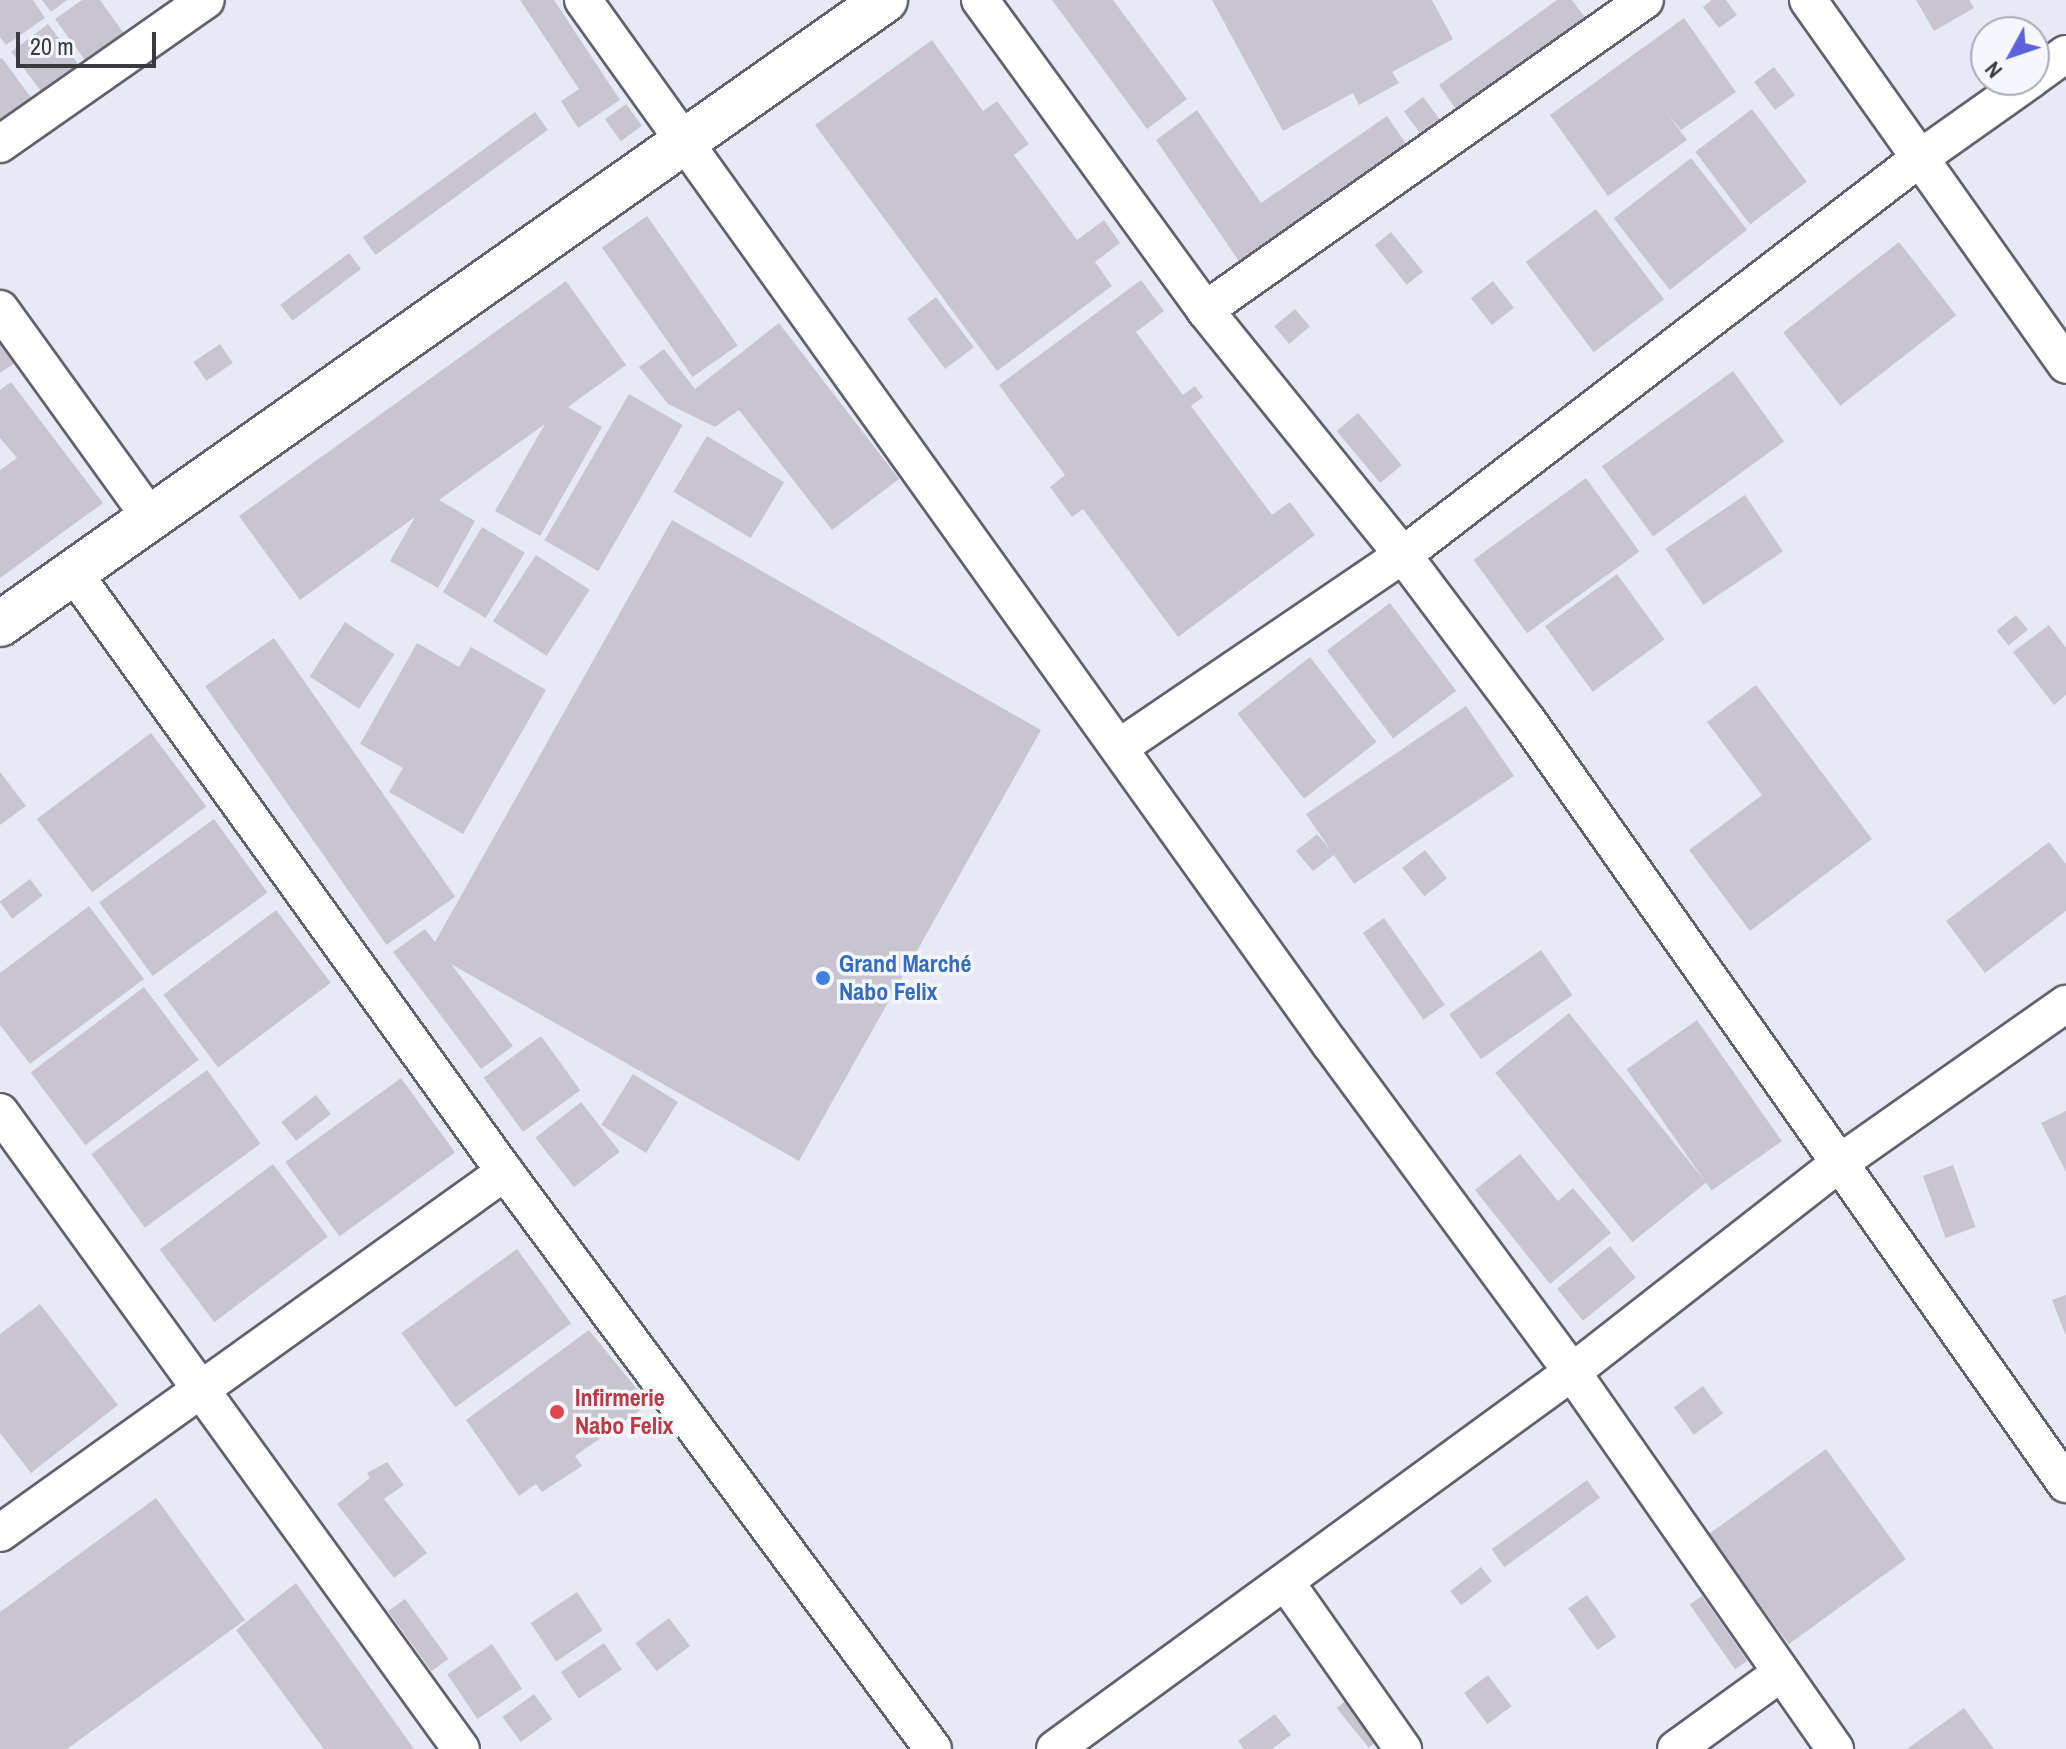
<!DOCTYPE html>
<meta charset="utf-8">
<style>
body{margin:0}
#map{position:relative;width:2066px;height:1749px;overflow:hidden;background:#e7eaf6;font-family:"Archivo Narrow",sans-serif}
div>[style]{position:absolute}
.building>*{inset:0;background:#c8c5d0;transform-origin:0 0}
.roads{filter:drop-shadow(2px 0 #60626c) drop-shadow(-2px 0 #60626c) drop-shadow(0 2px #60626c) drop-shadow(0 -2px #60626c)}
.minor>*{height:36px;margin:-18px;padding:0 18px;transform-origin:18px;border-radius:18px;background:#fff}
.tertiary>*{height:44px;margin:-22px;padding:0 22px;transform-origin:22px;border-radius:22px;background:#fff}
.dots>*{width:22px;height:22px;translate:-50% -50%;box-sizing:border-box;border:4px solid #f5f7fe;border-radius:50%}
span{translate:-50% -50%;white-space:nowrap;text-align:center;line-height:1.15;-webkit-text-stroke:7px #f5f7fe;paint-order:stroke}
.shop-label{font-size:24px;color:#366cbe;font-weight:700}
.left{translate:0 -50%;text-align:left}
.health-label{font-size:24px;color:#be3a42;font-weight:700}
.north{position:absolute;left:1970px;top:16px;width:80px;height:80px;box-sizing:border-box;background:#f5f7fe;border:2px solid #aaabb2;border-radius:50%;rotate:230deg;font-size:22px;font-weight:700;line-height:32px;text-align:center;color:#393a3f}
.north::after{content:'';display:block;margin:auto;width:28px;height:36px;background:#5c62d9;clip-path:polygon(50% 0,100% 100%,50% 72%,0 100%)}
.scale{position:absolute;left:16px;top:32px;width:140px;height:36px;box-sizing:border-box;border:4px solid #393a3f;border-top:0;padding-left:10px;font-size:24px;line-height:28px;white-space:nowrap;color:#393a3f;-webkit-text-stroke:6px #f5f7fe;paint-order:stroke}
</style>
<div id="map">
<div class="building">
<div style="clip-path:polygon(0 0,33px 0,45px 18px,6px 45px,0 37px)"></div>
<div style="clip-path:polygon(42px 0,67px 0,51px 12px)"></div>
<div style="clip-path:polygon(82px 0,100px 0,128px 39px,90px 67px,55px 19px)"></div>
<div style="clip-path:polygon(520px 0,554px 0,620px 100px,578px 128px,561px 101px,579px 89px)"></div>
<div style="clip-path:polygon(1052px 0,1113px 0,1187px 99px,1147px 129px)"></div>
<div style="clip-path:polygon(1212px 0,1432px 0,1453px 39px,1392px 72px,1399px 83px,1359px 105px,1353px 93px,1283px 131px)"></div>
<div style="clip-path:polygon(1557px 0,1572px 0,1590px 24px,1462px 118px,1439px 85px)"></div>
<div style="clip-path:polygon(1712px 0,1726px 0,1737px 15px,1719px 28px,1703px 7px)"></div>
<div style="clip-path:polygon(1916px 0,1969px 0,1974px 8px,1934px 31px)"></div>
<div style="clip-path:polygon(1684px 18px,1736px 92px,1681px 130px,1667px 113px,1687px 140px,1608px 196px,1550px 115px)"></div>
<div style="left:48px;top:24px;width:59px;height:46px;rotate:53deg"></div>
<div style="clip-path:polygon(932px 40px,983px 111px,997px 101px,1029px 144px,1014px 155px,1077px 240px,1104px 220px,1120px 243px,1095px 262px,1112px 286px,997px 371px,815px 125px)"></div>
<div style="clip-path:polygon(2px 58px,35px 103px,0 128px,0 59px)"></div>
<div style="left:1774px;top:67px;width:35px;height:25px;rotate:53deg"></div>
<div style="left:1423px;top:97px;width:39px;height:24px;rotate:53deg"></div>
<div style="left:626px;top:104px;width:27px;height:26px;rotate:54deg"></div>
<div style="left:1752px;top:109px;width:91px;height:71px;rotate:53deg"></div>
<div style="clip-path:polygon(1197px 110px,1261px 203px,1387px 116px,1413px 154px,1245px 270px,1156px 140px)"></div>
<div style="left:535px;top:112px;width:22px;height:213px;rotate:54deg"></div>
<div style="left:1691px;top:158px;width:91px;height:98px;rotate:52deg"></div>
<div style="left:1596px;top:209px;width:113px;height:88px;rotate:53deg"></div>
<div style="left:647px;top:216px;width:158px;height:55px;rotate:55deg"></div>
<div style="left:1391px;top:232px;width:51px;height:21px;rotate:51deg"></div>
<div style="left:1899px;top:242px;width:93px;height:147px;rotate:52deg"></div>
<div style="left:349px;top:253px;width:20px;height:86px;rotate:53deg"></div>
<div style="clip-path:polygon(1141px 280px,1164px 311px,1136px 332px,1183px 395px,1195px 386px,1203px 397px,1191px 406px,1272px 515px,1290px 502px,1315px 535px,1178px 637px,1083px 509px,1072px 517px,1050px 487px,1065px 475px,999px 385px)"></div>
<div style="clip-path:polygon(566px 281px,626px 365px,568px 407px,602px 427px,540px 536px,495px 511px,545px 424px,439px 500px,475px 521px,438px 588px,390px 561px,415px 517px,300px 600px,239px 516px)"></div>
<div style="left:1493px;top:281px;width:34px;height:28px;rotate:52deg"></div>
<div style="left:936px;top:297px;width:63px;height:36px;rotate:53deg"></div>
<div style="left:1295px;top:309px;width:23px;height:27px;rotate:50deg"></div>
<div style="clip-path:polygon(779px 323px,899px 479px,832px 530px,739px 410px,715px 427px,668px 404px,639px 367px,664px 349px,695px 389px)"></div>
<div style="clip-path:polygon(0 342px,15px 363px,0 373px)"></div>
<div style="left:220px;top:344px;width:23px;height:32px;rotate:56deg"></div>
<div style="left:1733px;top:371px;width:87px;height:162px;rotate:54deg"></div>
<div style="clip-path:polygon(11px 382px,103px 503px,0 578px,0 470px,17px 458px,0 438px,0 390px)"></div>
<div style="left:629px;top:394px;width:62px;height:169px;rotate:30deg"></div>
<div style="left:1358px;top:413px;width:68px;height:28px;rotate:50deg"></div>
<div style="left:707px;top:436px;width:90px;height:65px;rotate:31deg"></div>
<div style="left:1586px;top:478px;width:91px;height:139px;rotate:54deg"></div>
<div style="left:1745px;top:495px;width:68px;height:96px;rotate:56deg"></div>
<div style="clip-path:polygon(672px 520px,1041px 730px,799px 1161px,451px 964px,513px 1046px,481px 1069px,393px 952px,425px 929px,435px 942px)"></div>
<div style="left:482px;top:527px;width:50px;height:76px;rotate:31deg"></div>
<div style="left:536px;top:555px;width:64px;height:79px;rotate:33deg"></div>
<div style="left:1617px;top:574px;width:81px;height:89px;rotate:54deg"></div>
<div style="left:1390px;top:603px;width:110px;height:79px;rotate:53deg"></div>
<div style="left:2016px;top:615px;width:19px;height:25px;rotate:51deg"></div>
<div style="left:345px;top:622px;width:59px;height:65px;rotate:33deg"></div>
<div style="clip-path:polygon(2049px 625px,2066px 648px,2066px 695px,2054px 705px,2013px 652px)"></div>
<div style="left:274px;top:638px;width:316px;height:84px;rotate:55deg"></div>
<div style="clip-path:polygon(417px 643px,459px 667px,471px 647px,546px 690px,463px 834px,389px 792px,403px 768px,360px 744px)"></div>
<div style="left:1310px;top:657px;width:108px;height:92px;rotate:52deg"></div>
<div style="clip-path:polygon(1756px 685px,1872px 839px,1750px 931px,1689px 850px,1762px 795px,1707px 722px)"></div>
<div style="clip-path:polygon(1466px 706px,1514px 776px,1354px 884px,1334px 855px,1313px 871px,1296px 851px,1317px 834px,1330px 849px,1306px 814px)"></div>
<div style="left:151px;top:733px;width:92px;height:143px;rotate:53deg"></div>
<div style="clip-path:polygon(0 772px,26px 806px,0 825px)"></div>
<div style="left:214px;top:819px;width:91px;height:142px;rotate:54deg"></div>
<div style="clip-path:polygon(2049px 842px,2066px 864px,2066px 911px,1985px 973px,1946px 921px)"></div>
<div style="left:1425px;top:850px;width:36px;height:29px;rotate:52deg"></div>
<div style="left:30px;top:879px;width:21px;height:38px;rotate:53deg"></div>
<div style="clip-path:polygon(89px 906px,144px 979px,30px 1064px,0 1025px,0 973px)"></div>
<div style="left:276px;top:910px;width:91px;height:141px;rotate:53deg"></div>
<div style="left:1384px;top:918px;width:106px;height:26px;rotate:55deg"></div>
<div style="left:1541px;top:950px;width:55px;height:112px;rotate:55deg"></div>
<div style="left:144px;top:987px;width:91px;height:142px;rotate:53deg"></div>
<div style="left:1569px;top:1013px;width:218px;height:95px;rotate:51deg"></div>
<div style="left:1697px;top:1020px;width:148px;height:86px;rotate:55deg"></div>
<div style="left:541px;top:1036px;width:67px;height:71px;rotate:54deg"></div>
<div style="left:207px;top:1070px;width:91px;height:143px;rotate:54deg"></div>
<div style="left:633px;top:1074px;width:53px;height:60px;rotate:32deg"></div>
<div style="left:401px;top:1078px;width:92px;height:143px;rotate:54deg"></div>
<div style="left:316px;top:1095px;width:24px;height:44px;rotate:52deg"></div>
<div style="left:581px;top:1102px;width:63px;height:58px;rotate:52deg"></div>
<div style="clip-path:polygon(2066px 1111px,2066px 1172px,2041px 1123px)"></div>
<div style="clip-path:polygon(1520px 1154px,1558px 1201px,1573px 1188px,1611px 1233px,1550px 1284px,1475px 1190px)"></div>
<div style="left:273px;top:1164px;width:91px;height:142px;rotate:53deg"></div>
<div style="left:1953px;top:1165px;width:66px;height:32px;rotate:70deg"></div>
<div style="left:1610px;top:1246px;width:41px;height:68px;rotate:51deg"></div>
<div style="left:517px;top:1249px;width:92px;height:143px;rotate:54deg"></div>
<div style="clip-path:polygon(2066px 1295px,2066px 1336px,2052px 1300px)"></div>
<div style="clip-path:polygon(40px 1304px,118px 1405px,31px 1473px,0 1433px,0 1334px)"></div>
<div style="clip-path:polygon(589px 1330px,649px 1404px,575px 1456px,582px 1466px,542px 1492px,536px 1484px,519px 1496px,466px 1420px)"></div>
<div style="left:1703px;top:1386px;width:34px;height:36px;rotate:54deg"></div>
<div style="left:1826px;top:1449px;width:136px;height:145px;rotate:54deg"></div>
<div style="clip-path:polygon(387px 1462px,404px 1485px,384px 1499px,427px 1553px,394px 1578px,337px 1504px,370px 1478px,367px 1473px)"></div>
<div style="left:1587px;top:1480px;width:22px;height:118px;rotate:54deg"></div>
<div style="clip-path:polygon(156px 1498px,245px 1620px,67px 1749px,0 1749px,0 1612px)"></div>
<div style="left:1481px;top:1567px;width:18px;height:39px;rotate:52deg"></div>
<div style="clip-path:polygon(296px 1583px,414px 1749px,324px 1749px,236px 1630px)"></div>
<div style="left:577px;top:1592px;width:46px;height:56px;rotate:56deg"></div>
<div style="left:1587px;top:1595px;width:51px;height:23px;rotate:55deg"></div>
<div style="left:1702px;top:1596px;width:79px;height:15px;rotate:55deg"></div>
<div style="left:405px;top:1599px;width:74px;height:21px;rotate:54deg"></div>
<div style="left:669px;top:1618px;width:35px;height:42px;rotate:53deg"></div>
<div style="left:604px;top:1643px;width:32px;height:52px;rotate:56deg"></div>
<div style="left:492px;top:1644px;width:54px;height:54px;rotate:56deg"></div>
<div style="left:1488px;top:1675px;width:39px;height:30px;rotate:53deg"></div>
<div style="left:534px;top:1694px;width:31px;height:39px;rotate:54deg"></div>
<div style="left:1349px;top:1698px;width:51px;height:16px;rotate:51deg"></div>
<div style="clip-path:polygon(1964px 1708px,1994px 1749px,1907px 1749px)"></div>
<div style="clip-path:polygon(1275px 1714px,1291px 1735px,1272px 1749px,1244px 1749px,1238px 1741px)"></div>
</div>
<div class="roads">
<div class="minor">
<div style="left:583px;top:0;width:1285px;rotate:54.41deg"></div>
<div style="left:1331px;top:1045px;width:406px;rotate:53.6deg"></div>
<div style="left:1572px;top:1372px;width:460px;rotate:55.1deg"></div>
<div style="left:980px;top:0;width:383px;rotate:54deg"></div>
<div style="left:1205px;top:310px;width:315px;rotate:51.1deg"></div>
<div style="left:1403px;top:555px;width:206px;rotate:53.1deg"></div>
<div style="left:1527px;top:720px;width:935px;rotate:54.8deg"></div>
<div style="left:1808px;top:0;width:447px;rotate:54.7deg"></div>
<div style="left:2034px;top:77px;width:39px;rotate:-36deg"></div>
<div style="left:0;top:144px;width:251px;rotate:-35deg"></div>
<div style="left:0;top:309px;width:258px;rotate:54.2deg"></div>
<div style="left:1205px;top:310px;width:538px;rotate:-35.17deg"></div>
<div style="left:73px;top:572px;width:739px;rotate:54.25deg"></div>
<div style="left:505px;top:1172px;width:718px;rotate:53.43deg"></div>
<div style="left:1120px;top:747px;width:342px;rotate:-34.2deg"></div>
<div style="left:1403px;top:555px;width:652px;rotate:-37.52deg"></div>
<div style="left:1920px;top:158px;width:135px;rotate:-35.3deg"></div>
<div style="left:0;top:1112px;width:786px;rotate:54.11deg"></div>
<div style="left:0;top:1533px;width:621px;rotate:-35.56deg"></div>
<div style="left:1287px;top:1584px;width:202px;rotate:54.9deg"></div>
<div style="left:1055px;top:1749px;width:640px;rotate:-36.1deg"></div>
<div style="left:1572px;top:1372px;width:341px;rotate:-38deg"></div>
<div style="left:1841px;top:1162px;width:275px;rotate:-35.1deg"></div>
<div style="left:1676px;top:1749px;width:130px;rotate:-35.9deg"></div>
</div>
<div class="tertiary">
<div style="left:0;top:624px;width:1083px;rotate:-35.19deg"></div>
</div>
</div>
<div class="dots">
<div style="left:823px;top:978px;background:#3f7fe0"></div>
<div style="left:557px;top:1412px;background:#e0444e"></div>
</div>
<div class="shop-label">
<span class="left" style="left:839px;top:978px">Grand Marché<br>Nabo Felix</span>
</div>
<div class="health-label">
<span class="left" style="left:575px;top:1412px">Infirmerie<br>Nabo Felix</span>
</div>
<div class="north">N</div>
<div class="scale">20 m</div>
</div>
